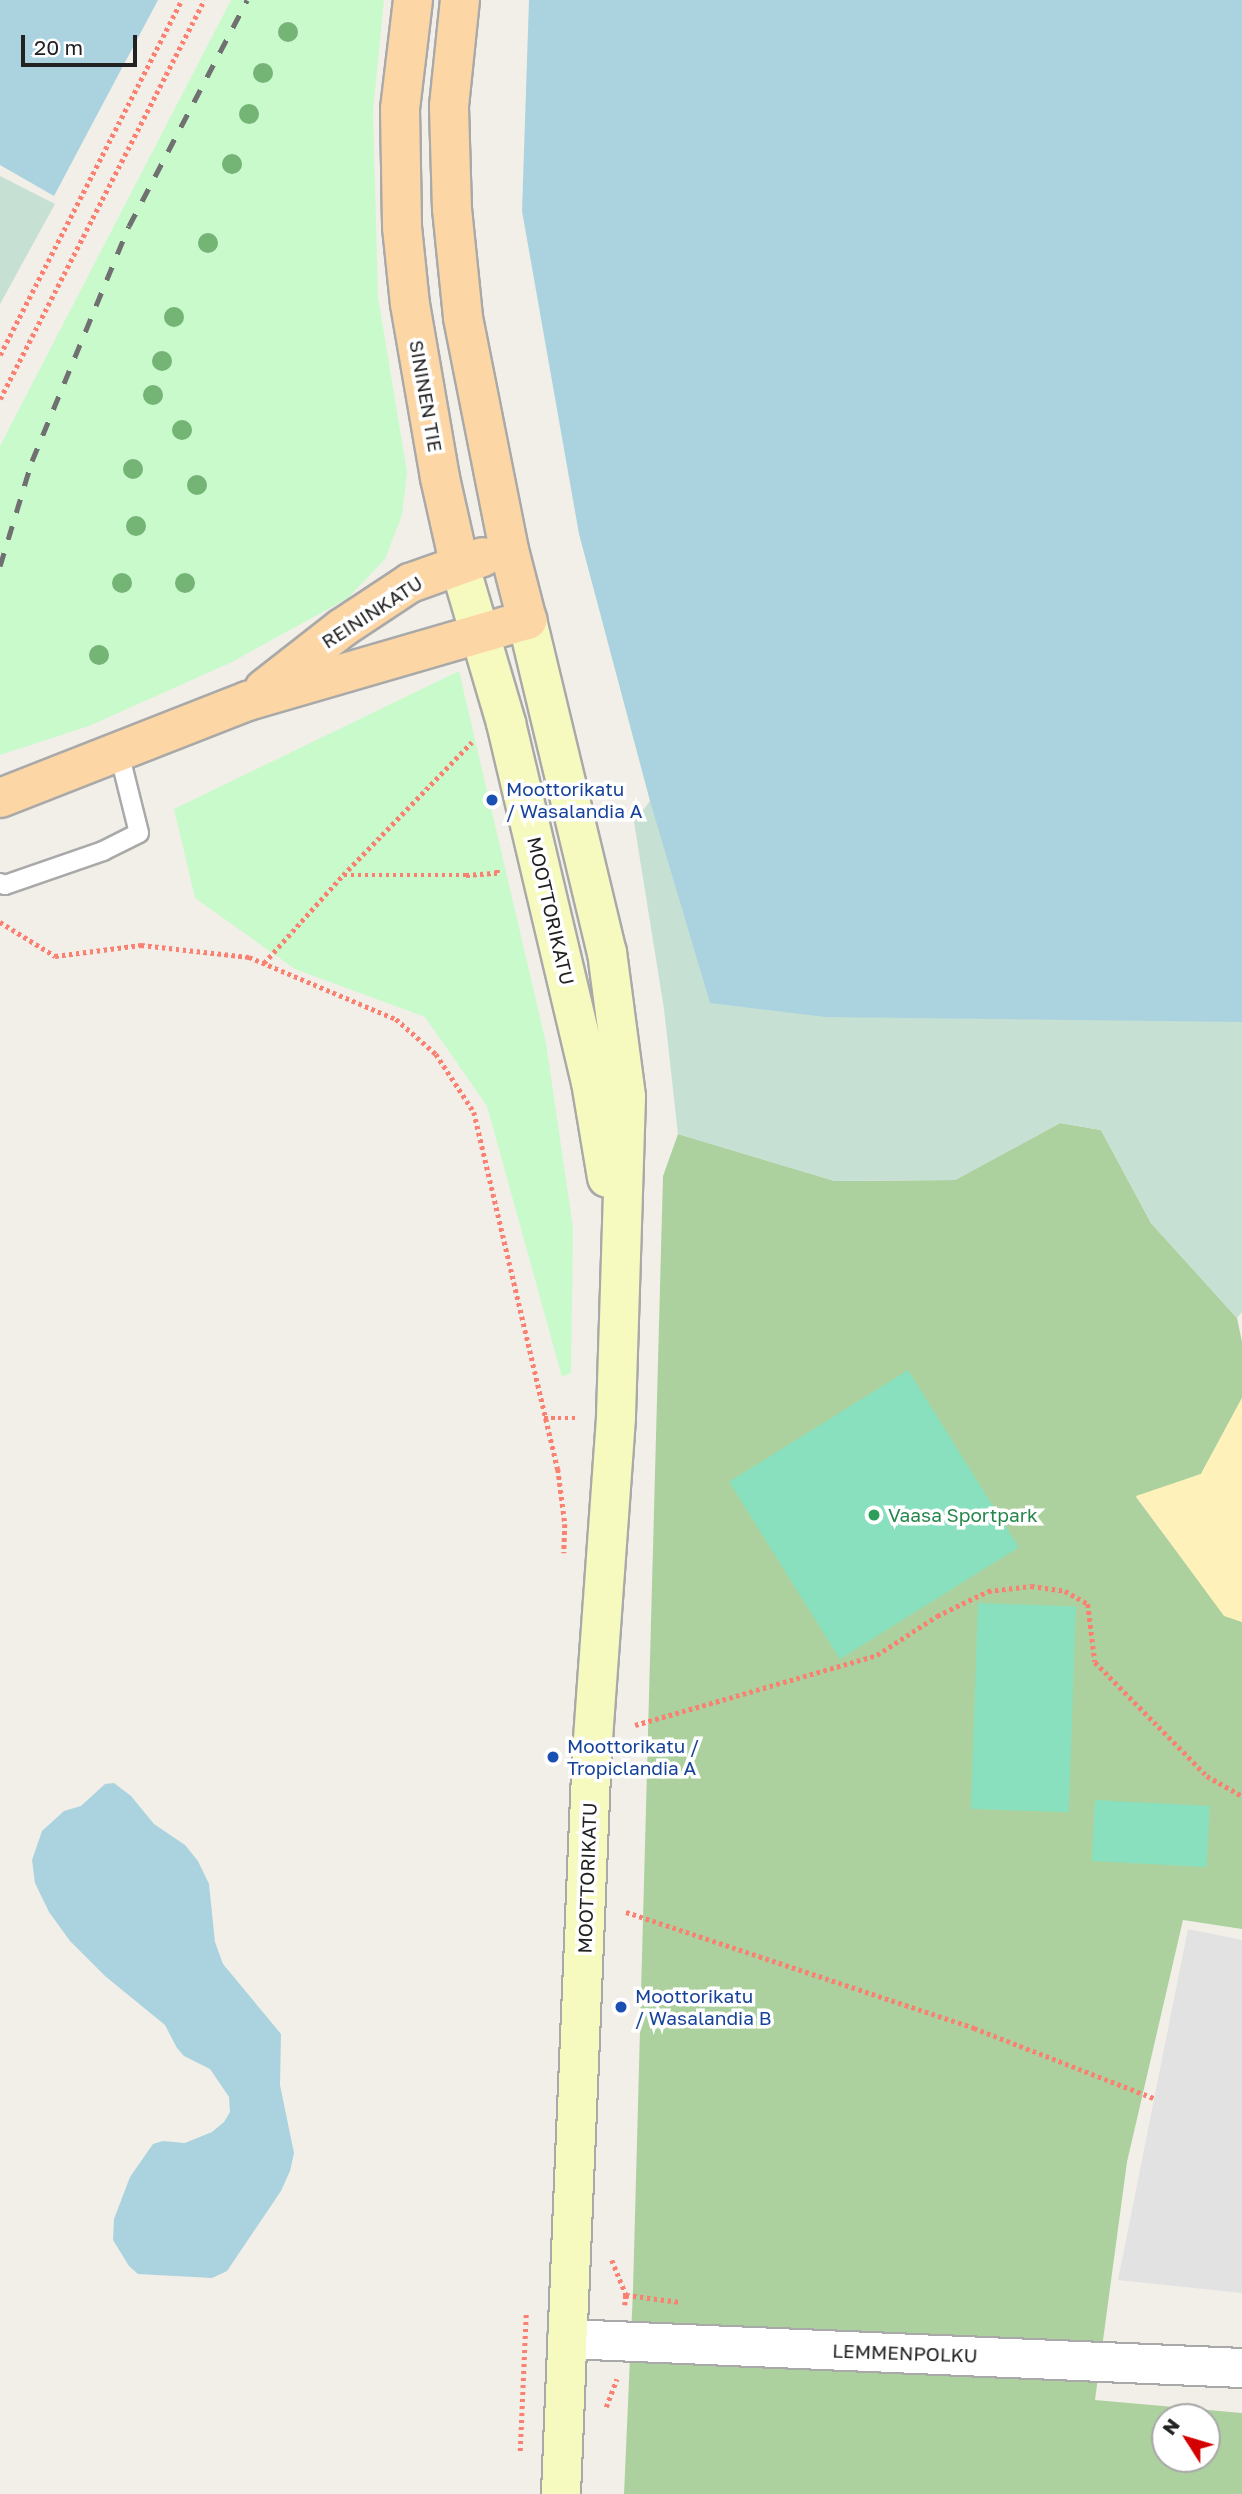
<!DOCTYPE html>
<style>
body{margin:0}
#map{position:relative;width:1242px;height:2494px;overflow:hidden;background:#f2efe9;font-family:"Golos Text",sans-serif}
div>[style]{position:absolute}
.forest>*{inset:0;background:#add19e}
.wetland>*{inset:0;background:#c6e0d4}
.sand>*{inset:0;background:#fff1ba}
.park>*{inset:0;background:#c8facc}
.pitch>*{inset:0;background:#88e0be;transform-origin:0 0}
.parking>*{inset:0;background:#e2e2e2}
.water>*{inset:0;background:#aad3df}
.path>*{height:4.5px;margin-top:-2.25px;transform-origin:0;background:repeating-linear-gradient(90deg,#fa8072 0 3.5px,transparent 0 7px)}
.roads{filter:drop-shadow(2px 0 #a9a9a9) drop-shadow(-2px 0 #a9a9a9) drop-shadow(0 2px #a9a9a9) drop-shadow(0 -2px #a9a9a9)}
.service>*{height:18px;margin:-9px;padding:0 9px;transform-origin:9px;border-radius:9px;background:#fff}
.tertiary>*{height:38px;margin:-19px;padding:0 19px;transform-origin:19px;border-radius:19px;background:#fff}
.secondary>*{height:38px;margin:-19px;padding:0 19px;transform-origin:19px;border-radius:19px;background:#f7fabf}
.primary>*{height:38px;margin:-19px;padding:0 19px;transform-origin:19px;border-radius:19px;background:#fcd6a4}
.rail>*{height:5px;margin-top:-2.5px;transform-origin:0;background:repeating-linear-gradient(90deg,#707070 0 14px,transparent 0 28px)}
.trees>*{width:20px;height:20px;margin:-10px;border-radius:50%;background:#74b475}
.dots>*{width:19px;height:19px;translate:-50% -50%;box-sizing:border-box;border:4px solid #fff;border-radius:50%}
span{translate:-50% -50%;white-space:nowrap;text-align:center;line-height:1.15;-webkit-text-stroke:7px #fff;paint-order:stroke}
.street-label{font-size:19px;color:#222}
.transit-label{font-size:19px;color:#164399}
.left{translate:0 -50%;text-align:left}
.leisure-label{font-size:19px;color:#27864d}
.north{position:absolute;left:1151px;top:2403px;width:70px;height:70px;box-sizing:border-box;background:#fff;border:2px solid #a7a7a7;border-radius:50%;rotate:307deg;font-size:19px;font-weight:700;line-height:28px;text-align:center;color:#222}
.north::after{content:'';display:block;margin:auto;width:24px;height:32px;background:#d40000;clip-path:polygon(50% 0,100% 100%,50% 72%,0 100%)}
.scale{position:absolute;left:21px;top:35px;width:116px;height:32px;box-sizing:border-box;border:4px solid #222;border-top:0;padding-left:9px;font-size:21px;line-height:24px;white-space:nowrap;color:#222;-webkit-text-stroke:5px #fff;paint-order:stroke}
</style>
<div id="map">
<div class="forest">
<div style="clip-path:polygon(evenodd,1060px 1123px,1101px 1130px,1151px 1223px,1237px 1318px,1242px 1342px,1242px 1398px,1201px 1474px,1136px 1497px,1224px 1615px,1242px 1622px,1242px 1929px,1183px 1920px,1127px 2162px,1095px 2400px,1242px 2413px,1242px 2494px,624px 2494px,633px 2290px,663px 1176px,678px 1134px,835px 1181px,955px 1180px,1060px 1123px,1165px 2417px,1207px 2417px,1207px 2459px,1165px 2459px,1165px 2417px)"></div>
</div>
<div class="wetland">
<div style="clip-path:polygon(0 176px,55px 204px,0 304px)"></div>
<div style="clip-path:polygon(1242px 656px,1242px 1312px,1237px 1318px,1151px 1223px,1101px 1130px,1060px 1123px,955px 1180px,835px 1181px,678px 1134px,664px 1009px,634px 822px,650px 801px)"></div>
</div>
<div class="sand">
<div style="clip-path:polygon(1242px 1398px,1242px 1622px,1224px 1616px,1136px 1496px,1201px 1474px)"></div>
</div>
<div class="park">
<div style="clip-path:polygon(231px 0,384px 0,373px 111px,378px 297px,407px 472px,402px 515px,385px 559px,348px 598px,232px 662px,89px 726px,0 755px,0 446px)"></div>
<div style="clip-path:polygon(459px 671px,546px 1043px,573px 1228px,571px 1373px,562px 1377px,487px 1106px,425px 1017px,295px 969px,195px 898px,174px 809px)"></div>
</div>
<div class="pitch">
<div style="left:908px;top:1370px;width:209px;height:211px;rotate:58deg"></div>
<div style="left:978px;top:1603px;width:98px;height:206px;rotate:2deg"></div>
<div style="left:1095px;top:1800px;width:115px;height:61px;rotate:3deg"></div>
</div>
<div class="parking">
<div style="clip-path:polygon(1188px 1929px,1242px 1940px,1242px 2293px,1118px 2280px)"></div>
</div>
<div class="water">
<div style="clip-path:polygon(0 0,158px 0,54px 196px,0 165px)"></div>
<div style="clip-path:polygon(529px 0,1242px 0,1242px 1022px,825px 1017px,710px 1003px,650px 801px,579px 534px,522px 211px)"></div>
<div style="clip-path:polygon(114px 1783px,131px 1796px,154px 1824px,185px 1845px,198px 1861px,209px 1884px,215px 1942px,223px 1964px,281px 2034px,280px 2085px,294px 2153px,290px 2171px,281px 2191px,227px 2271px,212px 2278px,138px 2274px,129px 2266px,113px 2240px,114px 2219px,130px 2177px,153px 2144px,163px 2141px,185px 2143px,212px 2132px,224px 2122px,230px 2112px,229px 2097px,210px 2069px,184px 2056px,177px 2048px,165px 2025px,105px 1976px,70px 1941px,49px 1912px,35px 1883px,32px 1860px,42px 1831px,64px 1811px,81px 1806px,105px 1784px)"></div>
</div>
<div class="path">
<div style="left:0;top:355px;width:399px;rotate:-62.9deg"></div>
<div style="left:0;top:399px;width:448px;rotate:-62.9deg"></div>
<div style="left:344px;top:875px;width:122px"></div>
<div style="left:466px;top:875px;width:31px;rotate:-4deg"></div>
<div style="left:497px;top:873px;width:6px;rotate:-90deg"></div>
<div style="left:0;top:922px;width:65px;rotate:31.7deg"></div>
<div style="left:55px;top:956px;width:87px;rotate:-7.3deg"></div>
<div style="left:141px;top:945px;width:109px;rotate:6.3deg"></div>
<div style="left:249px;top:957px;width:160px;rotate:22.9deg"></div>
<div style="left:396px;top:1019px;width:53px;rotate:41.2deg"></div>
<div style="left:436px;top:1054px;width:69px;rotate:56.8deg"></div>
<div style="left:474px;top:1112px;width:367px;rotate:76.8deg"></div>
<div style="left:558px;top:1469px;width:55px;rotate:82.7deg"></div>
<div style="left:565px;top:1524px;width:29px;rotate:92deg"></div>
<div style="left:264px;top:963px;width:118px;rotate:-48.1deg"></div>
<div style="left:343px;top:875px;width:185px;rotate:-45.9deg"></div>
<div style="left:544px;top:1418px;width:34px"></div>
<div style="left:635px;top:1725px;width:252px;rotate:-16.1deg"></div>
<div style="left:877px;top:1655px;width:72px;rotate:-33deg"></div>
<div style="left:937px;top:1616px;width:57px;rotate:-26.1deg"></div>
<div style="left:988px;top:1591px;width:43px;rotate:-6.6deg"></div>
<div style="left:1031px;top:1586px;width:34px;rotate:8deg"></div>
<div style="left:1065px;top:1591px;width:26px;rotate:29deg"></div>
<div style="left:1088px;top:1604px;width:58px;rotate:83.1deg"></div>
<div style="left:1095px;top:1662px;width:160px;rotate:45.5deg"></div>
<div style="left:1207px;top:1776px;width:40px;rotate:29.7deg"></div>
<div style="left:626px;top:1912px;width:367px;rotate:18.4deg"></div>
<div style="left:974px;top:2028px;width:193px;rotate:21.3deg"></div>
<div style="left:612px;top:2260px;width:38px;rotate:68deg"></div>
<div style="left:626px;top:2295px;width:10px;rotate:96deg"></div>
<div style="left:626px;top:2295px;width:55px;rotate:7.3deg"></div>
<div style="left:606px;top:2407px;width:30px;rotate:-69deg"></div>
<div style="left:520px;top:2451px;width:138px;rotate:-87.5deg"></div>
</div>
<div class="roads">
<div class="service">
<div style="left:0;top:883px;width:5px;rotate:22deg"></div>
<div style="left:5px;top:885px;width:104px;rotate:-19.1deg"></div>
<div style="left:103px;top:851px;width:40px;rotate:-26.6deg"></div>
<div style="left:139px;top:833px;width:82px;rotate:-104deg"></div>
</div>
<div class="tertiary">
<div style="left:567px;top:2339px;width:676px;rotate:2.46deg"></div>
</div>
<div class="secondary">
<div style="left:459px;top:563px;width:167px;rotate:73.6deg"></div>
<div style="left:506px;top:723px;width:369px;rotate:76.7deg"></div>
<div style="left:591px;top:1082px;width:97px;rotate:80.5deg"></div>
<div style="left:527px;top:620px;width:342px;rotate:76.5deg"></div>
<div style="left:607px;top:952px;width:146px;rotate:82.5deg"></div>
<div style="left:626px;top:1097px;width:321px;rotate:91.8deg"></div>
<div style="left:616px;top:1418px;width:333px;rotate:94.1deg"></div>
<div style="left:592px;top:1750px;width:745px;rotate:92.39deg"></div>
</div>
<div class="primary">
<div style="left:413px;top:0;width:110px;rotate:96.8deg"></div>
<div style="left:400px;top:109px;width:118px;rotate:89deg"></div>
<div style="left:402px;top:227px;width:77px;rotate:84.1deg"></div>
<div style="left:410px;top:304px;width:177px;rotate:80.2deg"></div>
<div style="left:440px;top:478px;width:87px;rotate:77.4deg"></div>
<div style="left:264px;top:689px;width:99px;rotate:-38deg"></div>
<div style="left:342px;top:628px;width:82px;rotate:-33.5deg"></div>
<div style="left:410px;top:583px;width:77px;rotate:-19.6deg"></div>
<div style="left:0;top:798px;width:266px;rotate:-21.4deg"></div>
<div style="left:248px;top:701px;width:291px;rotate:-16.2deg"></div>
<div style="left:527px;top:620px;width:72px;rotate:-104.4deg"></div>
<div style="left:509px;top:550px;width:237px;rotate:-101.2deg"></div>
<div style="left:463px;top:317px;width:109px;rotate:-95.8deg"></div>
<div style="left:452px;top:209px;width:103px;rotate:-91.7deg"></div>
<div style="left:449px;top:106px;width:107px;rotate:-84.1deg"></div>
</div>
</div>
<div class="rail">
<div style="left:0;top:566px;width:110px;rotate:-73.1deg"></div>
<div style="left:32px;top:461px;width:254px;rotate:-67.6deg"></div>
<div style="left:129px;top:226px;width:255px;rotate:-62.4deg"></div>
</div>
<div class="trees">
<div style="left:288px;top:32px"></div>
<div style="left:263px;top:73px"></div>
<div style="left:249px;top:114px"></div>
<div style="left:232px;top:164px"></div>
<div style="left:208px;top:243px"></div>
<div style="left:174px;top:317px"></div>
<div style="left:162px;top:361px"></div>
<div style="left:153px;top:395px"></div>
<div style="left:182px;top:430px"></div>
<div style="left:133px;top:469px"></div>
<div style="left:197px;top:485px"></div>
<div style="left:136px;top:526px"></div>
<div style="left:122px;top:583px"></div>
<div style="left:185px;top:583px"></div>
<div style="left:99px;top:655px"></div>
</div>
<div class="dots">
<div style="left:492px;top:800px;background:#1a4fb4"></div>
<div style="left:874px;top:1515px;background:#2e9e5b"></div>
<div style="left:553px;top:1757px;background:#1a4fb4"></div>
<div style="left:621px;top:2007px;background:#1a4fb4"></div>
</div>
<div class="street-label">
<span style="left:426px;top:396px;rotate:80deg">SININEN TIE</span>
<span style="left:372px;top:612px;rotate:-33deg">REININKATU</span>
<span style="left:551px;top:911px;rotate:77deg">MOOTTORIKATU</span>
<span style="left:587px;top:1878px;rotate:-88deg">MOOTTORIKATU</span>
<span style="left:905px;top:2353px;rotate:2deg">LEMMENPOLKU</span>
</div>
<div class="transit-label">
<span class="left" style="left:506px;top:800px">Moottorikatu<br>/ Wasalandia A</span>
<span class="left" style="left:567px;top:1757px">Moottorikatu /<br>Tropiclandia A</span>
<span class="left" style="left:635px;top:2007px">Moottorikatu<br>/ Wasalandia B</span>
</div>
<div class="leisure-label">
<span class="left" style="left:888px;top:1515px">Vaasa Sportpark</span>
</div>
<div class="north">N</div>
<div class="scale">20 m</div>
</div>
